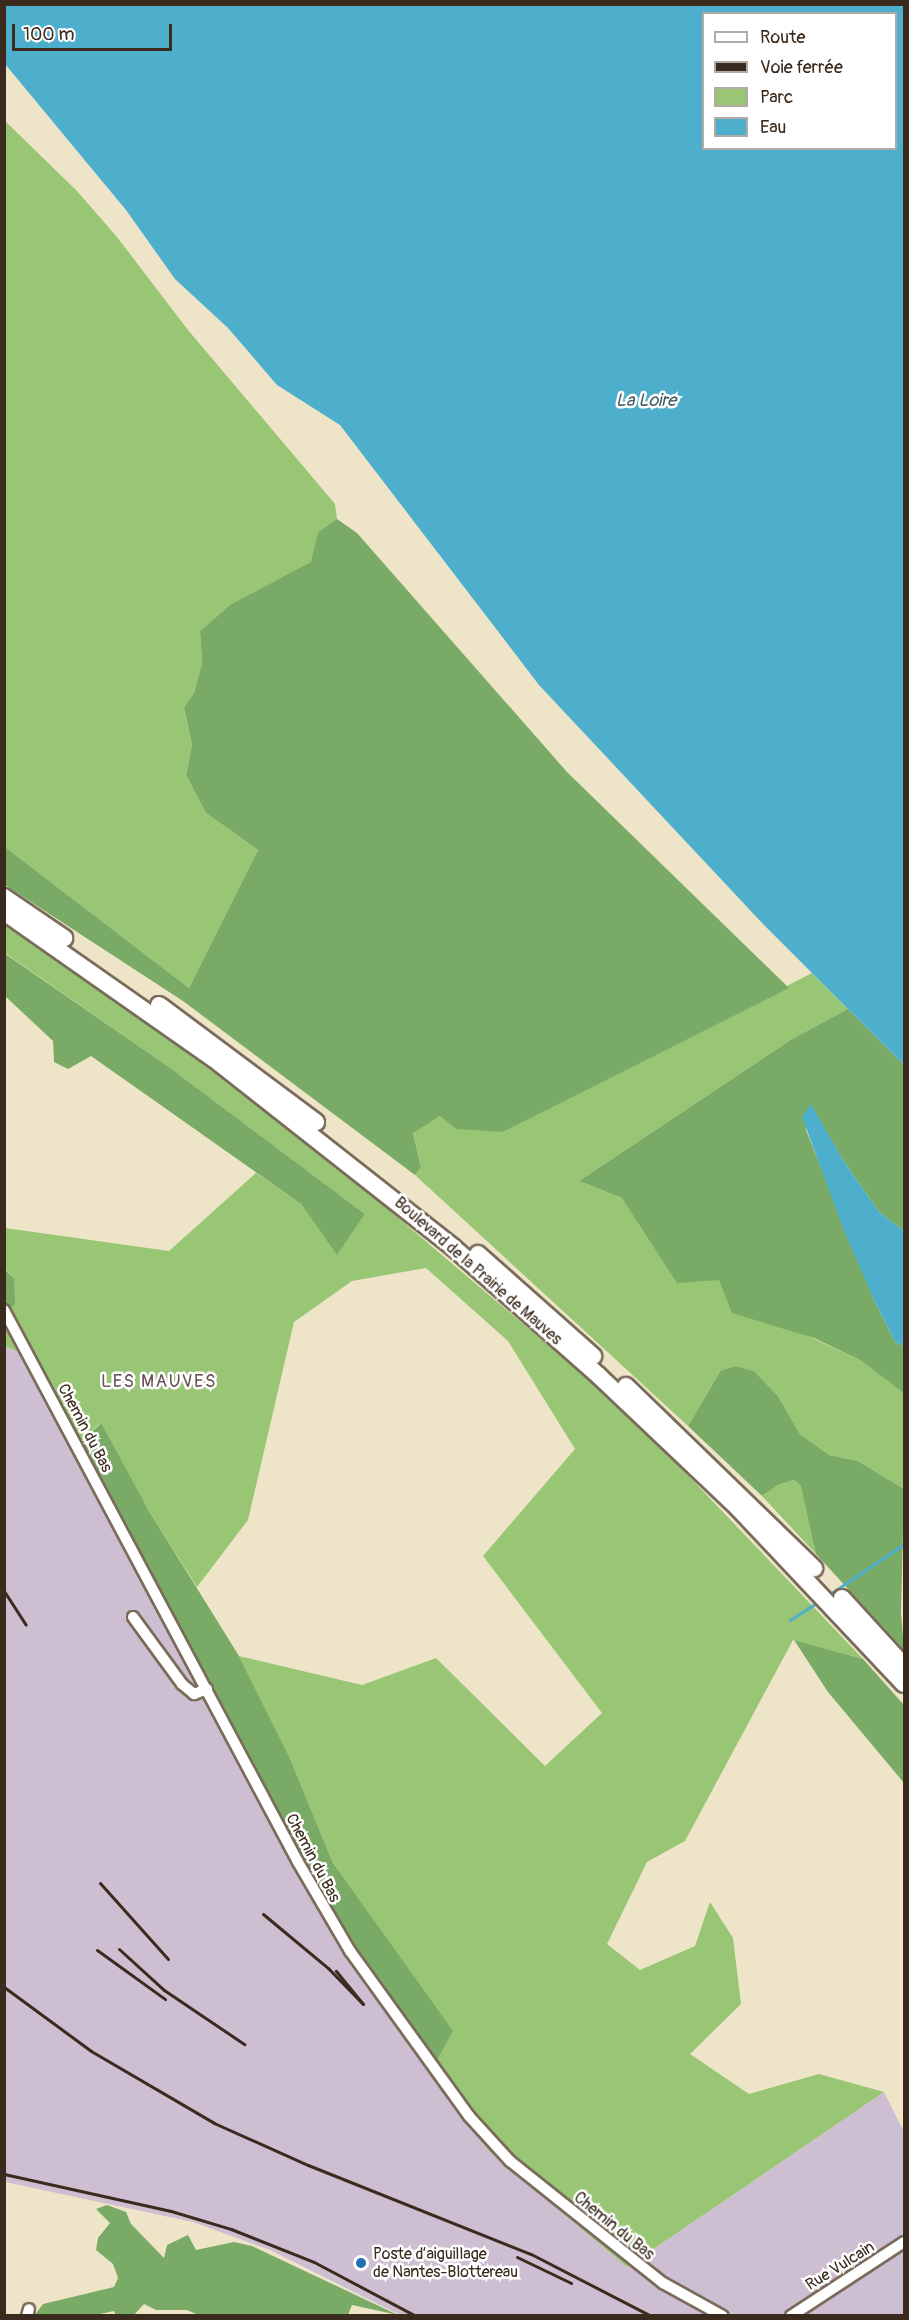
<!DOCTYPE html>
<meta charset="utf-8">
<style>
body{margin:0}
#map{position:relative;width:909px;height:2320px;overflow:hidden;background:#eee5c8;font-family:Pangolin,sans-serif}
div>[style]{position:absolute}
.industrial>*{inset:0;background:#cdbed2}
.green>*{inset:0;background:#98c675}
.forest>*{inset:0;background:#7aab66}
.water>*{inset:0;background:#4eafcd}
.stream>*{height:3px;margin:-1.5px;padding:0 1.5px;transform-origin:1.5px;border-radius:1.5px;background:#4eafcd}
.roads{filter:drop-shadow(2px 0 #7a6b5a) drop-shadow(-2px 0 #7a6b5a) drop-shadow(0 2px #7a6b5a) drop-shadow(0 -2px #7a6b5a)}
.street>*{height:10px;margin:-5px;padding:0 5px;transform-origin:5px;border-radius:5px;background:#fff}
.primary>*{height:16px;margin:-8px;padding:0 8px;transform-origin:8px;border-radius:8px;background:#fff}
.rail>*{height:3px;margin:-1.5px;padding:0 1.5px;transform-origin:1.5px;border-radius:1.5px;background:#3b2a1e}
.dots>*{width:16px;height:16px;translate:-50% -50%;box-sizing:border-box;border:3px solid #fff;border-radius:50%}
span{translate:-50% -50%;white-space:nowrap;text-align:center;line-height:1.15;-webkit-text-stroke:5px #fff;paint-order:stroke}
.street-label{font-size:16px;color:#3b2a1e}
.poi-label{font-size:16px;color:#3b2a1e}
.left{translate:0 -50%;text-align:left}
.water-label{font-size:18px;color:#435f64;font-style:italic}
.neighbourhood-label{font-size:18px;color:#6a5156;letter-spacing:1.5px}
.frame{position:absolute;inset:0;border:6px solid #3b2a1e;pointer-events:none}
.legend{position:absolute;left:702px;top:12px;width:195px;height:138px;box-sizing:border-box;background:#fff;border:2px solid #b1aaa5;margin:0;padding:8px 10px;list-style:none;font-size:18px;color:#3b2a1e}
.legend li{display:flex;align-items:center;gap:12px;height:30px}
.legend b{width:30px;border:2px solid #b1aaa5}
.scale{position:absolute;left:12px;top:24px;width:160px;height:27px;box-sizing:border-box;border:3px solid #3b2a1e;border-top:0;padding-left:8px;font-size:18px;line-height:21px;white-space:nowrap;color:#3b2a1e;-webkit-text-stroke:4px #fff;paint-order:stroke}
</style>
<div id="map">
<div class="industrial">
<div style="clip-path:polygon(5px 1346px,23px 1354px,320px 1914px,489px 2151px,627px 2267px,884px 2092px,904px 2132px,904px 2315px,400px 2315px,270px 2250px,193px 2222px,5px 2182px)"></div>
</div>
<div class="green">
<div style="clip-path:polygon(4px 120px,77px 191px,117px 237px,188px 330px,335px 504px,337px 519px,318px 532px,312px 562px,231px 604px,200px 631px,202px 663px,194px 693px,184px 709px,192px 745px,186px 775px,206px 813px,258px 850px,189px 988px,5px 847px)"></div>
<div style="clip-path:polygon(5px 919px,270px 1109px,595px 1385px,682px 1469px,863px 1659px,793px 1640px,685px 1841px,647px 1862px,607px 1944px,640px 1970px,695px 1946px,710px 1902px,733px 1938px,741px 2004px,690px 2054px,749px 2094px,819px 2074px,884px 2092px,627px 2267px,489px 2151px,431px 2071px,452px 2031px,333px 1863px,289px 1756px,239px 1656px,362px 1685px,436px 1658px,545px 1766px,602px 1713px,483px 1556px,575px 1449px,508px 1341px,426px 1268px,352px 1281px,294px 1322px,248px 1520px,197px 1587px,149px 1511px,100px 1423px,74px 1450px,23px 1354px,5px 1346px,5px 1313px,14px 1278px,5px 1269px,5px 1228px,169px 1251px,256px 1173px,301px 1204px,337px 1254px,365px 1214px,169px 1067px,5px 953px)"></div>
<div style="clip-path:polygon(812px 973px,848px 1009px,792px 1039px,579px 1181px,622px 1198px,648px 1233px,795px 1330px,860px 1360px,903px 1391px,904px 1489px,858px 1461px,829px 1455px,800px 1434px,778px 1396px,754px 1371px,736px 1366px,721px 1370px,688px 1426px,415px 1175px,421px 1166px,413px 1133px,420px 1126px,440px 1116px,503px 1132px)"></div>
<div style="clip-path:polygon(794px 1480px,801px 1486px,810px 1516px,816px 1554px,762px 1496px,778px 1485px)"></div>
</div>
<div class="forest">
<div style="clip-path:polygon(337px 519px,357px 533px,567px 772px,789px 988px,503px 1132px,456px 1129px,440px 1116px,413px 1133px,421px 1167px,415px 1175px,183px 1001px,5px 885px,5px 847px,189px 988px,258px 850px,206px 813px,186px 775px,192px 745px,184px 708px,194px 693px,202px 663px,200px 631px,231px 604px,311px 562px,318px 532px)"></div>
<div style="clip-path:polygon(4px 953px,169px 1067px,365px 1214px,337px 1255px,301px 1204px,91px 1056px,68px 1069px,54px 1062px,53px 1041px,5px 996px)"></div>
<div style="clip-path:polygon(848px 1009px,904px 1065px,904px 1231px,879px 1212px,843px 1160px,811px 1105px,806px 1130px,875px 1302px,895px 1342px,904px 1346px,904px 1393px,860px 1360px,814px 1338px,732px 1313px,719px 1280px,677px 1283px,622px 1198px,579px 1181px,792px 1039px)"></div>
<div style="clip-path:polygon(4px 1269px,14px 1278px,15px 1304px,5px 1313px)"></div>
<div style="clip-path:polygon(736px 1366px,754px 1371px,778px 1396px,800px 1434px,829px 1455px,858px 1461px,904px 1489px,901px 1612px,904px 1650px,816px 1554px,801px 1486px,794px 1480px,778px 1485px,762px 1496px,688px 1426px,721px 1370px)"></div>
<div style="clip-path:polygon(101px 1423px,149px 1511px,239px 1656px,289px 1756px,333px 1863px,453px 2031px,431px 2071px,350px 1962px,320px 1914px,74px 1450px)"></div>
<div style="clip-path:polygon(794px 1640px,863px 1659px,904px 1705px,904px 1783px,828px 1692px)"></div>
<div style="clip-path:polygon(107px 2205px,126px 2212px,131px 2224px,164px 2258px,167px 2245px,188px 2235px,196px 2250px,234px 2242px,252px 2246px,398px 2315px,352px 2305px,348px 2315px,201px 2316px,187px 2310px,156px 2310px,144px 2304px,134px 2315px,116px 2315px,114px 2311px,91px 2316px,34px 2316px,43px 2304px,114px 2287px,118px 2278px,113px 2264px,96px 2250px,98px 2238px,110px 2223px,96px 2209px)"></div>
</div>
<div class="water">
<div style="clip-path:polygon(evenodd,4px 5px,904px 5px,904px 1065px,763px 924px,539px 685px,340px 425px,277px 385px,228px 328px,175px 279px,126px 210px,5px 64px,4px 5px,704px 14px,896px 14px,896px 148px,704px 148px,704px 14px)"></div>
<div style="clip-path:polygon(811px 1104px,843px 1160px,879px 1212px,904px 1231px,904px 1346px,895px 1342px,875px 1302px,845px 1233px,802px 1117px)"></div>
</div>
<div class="stream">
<div style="left:827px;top:1596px;width:93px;rotate:-34deg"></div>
<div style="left:790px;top:1620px;width:35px;rotate:-33deg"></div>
</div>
<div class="roads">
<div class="street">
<div style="left:4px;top:1310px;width:625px;rotate:61.96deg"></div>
<div style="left:298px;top:1862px;width:103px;rotate:59.7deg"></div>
<div style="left:350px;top:1951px;width:203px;rotate:54.2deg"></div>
<div style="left:469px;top:2116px;width:61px;rotate:47.7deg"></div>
<div style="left:510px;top:2161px;width:196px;rotate:38.6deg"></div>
<div style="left:663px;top:2283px;width:68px;rotate:28.8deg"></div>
<div style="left:133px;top:1617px;width:83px;rotate:53.8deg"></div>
<div style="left:182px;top:1684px;width:16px;rotate:40deg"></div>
<div style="left:194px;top:1694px;width:14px;rotate:-21deg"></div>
<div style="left:27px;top:2316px;width:7px;rotate:-74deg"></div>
<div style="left:791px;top:2316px;width:135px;rotate:-33.2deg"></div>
</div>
<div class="primary">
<div style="left:4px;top:897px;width:73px;rotate:34.3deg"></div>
<div style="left:4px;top:912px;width:256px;rotate:35deg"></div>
<div style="left:214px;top:1059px;width:305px;rotate:38.2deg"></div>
<div style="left:454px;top:1248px;width:193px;rotate:41.4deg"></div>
<div style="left:599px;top:1376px;width:192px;rotate:43.5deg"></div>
<div style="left:738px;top:1508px;width:242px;rotate:46.7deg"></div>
<div style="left:159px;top:1005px;width:196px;rotate:36.7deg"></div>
<div style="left:478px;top:1254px;width:154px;rotate:41.6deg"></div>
<div style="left:626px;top:1386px;width:262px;rotate:44.1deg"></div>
<div style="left:842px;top:1598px;width:92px;rotate:47.6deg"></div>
</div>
</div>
<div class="rail">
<div style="left:4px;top:1591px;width:40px;rotate:57.1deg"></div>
<div style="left:100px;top:1883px;width:102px;rotate:48.2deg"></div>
<div style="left:263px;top:1914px;width:85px;rotate:39.7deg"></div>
<div style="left:328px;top:1968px;width:50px;rotate:45.8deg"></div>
<div style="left:363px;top:2004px;width:43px;rotate:-129.3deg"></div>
<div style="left:119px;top:1949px;width:61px;rotate:42.3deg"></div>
<div style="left:164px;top:1990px;width:97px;rotate:34deg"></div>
<div style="left:97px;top:1950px;width:84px;rotate:35.8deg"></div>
<div style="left:4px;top:1987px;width:108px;rotate:36.3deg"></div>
<div style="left:91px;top:2051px;width:143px;rotate:30.3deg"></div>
<div style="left:214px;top:2123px;width:103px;rotate:24.1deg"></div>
<div style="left:308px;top:2165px;width:240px;rotate:21.8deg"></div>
<div style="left:531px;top:2254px;width:135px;rotate:27.3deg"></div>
<div style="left:4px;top:2174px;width:171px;rotate:12.5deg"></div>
<div style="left:171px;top:2211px;width:63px;rotate:16.7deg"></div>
<div style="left:231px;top:2229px;width:89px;rotate:21.7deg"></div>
<div style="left:314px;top:2262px;width:115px;rotate:27.9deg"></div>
<div style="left:517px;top:2257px;width:60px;rotate:25.7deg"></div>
</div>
<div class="dots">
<div style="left:361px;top:2263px;background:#1f6fb2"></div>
</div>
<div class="street-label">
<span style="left:478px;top:1271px;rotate:41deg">Boulevard de la Prairie de Mauves</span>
<span style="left:85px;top:1428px;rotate:62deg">Chemin du Bas</span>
<span style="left:313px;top:1858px;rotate:62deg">Chemin du Bas</span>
<span style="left:614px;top:2226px;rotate:39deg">Chemin du Bas</span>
<span style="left:840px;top:2266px;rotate:-32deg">Rue Vulcain</span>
</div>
<div class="poi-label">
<span class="left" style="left:373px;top:2263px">Poste d’aiguillage<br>de Nantes-Blottereau</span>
</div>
<div class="water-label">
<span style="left:646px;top:401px">La Loire</span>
</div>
<div class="neighbourhood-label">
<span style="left:159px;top:1382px">LES MAUVES</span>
</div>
<div class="frame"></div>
<ul class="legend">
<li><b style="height:8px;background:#fff"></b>Route</li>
<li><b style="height:8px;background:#3b2a1e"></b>Voie ferrée</li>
<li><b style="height:16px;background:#98c675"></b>Parc</li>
<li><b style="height:16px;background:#4eafcd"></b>Eau</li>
</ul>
<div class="scale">100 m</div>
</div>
